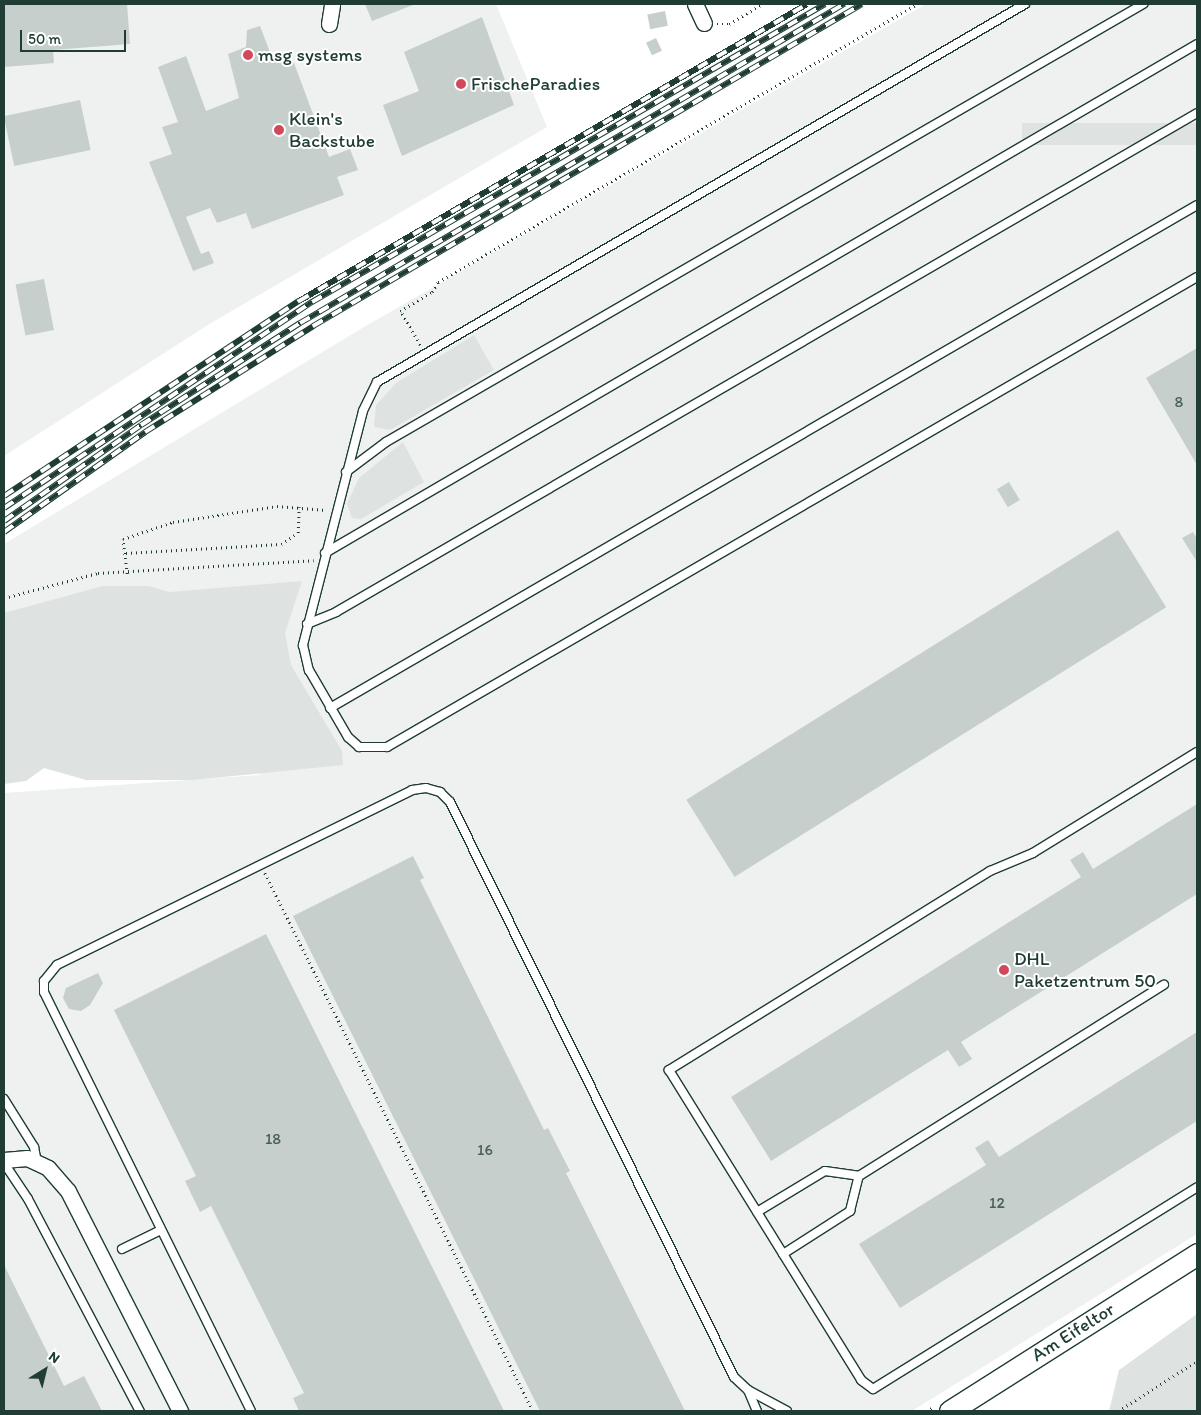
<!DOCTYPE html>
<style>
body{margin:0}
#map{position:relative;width:1201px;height:1415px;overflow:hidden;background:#fff;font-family:Itim,sans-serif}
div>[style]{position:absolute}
.built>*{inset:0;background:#eef1f0}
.green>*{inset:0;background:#dee3e2;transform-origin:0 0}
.building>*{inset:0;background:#c7cfcc;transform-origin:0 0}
.path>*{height:2.5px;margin-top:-1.25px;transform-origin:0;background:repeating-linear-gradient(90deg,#1f3d34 0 1px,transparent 0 5px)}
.roads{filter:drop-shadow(1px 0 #1f3d34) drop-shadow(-1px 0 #1f3d34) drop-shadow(0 1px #1f3d34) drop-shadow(0 -1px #1f3d34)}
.lane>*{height:8px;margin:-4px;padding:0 4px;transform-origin:4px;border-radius:4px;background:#fff}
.street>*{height:15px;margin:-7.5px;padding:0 7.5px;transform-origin:7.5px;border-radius:7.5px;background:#fff}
.secondary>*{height:21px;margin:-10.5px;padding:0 10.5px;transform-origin:10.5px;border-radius:10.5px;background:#fff}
.rail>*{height:5.5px;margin-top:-2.75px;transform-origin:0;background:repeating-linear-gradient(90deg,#fff 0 11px,#1f3d34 0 22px);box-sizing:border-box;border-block:1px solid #1f3d34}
.dots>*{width:14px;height:14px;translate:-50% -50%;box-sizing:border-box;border:2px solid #fff;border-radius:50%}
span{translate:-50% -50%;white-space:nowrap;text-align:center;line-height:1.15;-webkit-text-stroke:4px #fff;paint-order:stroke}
.number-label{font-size:16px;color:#49625a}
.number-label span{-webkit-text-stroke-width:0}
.poi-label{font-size:19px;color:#1f3d34}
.left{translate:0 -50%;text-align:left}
.street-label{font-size:19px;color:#1f3d34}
.frame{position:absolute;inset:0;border:5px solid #1f3d34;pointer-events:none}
.north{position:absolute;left:20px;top:1345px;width:50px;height:50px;-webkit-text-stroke:4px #fff;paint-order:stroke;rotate:36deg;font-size:14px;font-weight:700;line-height:20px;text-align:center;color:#1f3d34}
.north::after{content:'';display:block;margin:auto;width:18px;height:22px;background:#1f3d34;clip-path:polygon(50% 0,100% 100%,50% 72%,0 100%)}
.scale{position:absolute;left:20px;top:30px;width:106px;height:22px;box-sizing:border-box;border:2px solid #1f3d34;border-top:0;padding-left:6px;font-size:15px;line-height:18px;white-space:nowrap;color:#1f3d34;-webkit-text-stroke:4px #fff;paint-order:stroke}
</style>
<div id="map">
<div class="built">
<div style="clip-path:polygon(4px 4px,496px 4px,547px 127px,211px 323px,4px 456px)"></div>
<div style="clip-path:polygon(926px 4px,1197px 4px,1197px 1234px,912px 1411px,4px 1411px,4px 793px,261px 775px,4px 639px,4px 544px,364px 327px)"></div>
</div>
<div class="green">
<div style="left:1197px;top:123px;width:22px;height:175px;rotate:90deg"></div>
<div style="clip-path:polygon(474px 335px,494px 370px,390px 430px,374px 427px,376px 405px,396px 383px)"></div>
<div style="clip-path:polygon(403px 442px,424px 482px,361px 519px,352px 518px,347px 504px,359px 478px)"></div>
<div style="clip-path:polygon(302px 581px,285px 633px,291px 665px,342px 751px,343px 765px,193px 780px,86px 780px,44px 768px,26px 781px,4px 784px,4px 613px,103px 586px,149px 586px,169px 592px)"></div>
<div style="clip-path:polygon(1197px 1314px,1197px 1411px,1109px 1411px,1119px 1370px)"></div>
</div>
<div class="building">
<div style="clip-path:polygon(4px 4px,127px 4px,130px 44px,53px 50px,54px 63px,4px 67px)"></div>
<div style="clip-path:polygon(365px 4px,413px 4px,413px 5px,372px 21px)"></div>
<div style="left:665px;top:11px;width:15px;height:18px;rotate:79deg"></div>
<div style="clip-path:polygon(482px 17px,514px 105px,402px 156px,383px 105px,419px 91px,404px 52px)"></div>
<div style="clip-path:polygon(260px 26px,271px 55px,294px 63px,329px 157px,350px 149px,358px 170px,337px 177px,344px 195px,252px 229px,246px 213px,217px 223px,210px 208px,186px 217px,201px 254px,209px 251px,214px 263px,193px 271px,149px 162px,172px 154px,162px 127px,178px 122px,158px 67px,186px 56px,206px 111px,239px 98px,228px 54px,246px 47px,247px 30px)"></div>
<div style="left:656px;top:38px;width:14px;height:11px;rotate:65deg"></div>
<div style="left:80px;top:100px;width:51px;height:78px;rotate:78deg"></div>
<div style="left:44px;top:279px;width:52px;height:29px;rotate:79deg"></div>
<div style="clip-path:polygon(1197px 348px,1197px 465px,1146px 378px)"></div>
<div style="left:1009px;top:482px;width:21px;height:14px;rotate:59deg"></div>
<div style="left:1118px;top:530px;width:91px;height:509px;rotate:58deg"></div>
<div style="clip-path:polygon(1193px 532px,1197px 539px,1197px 562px,1182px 538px)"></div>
<div style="clip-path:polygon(1197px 804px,1197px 894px,961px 1042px,972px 1059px,959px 1067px,948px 1050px,771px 1161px,731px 1097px,1081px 877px,1070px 860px,1083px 852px,1093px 869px)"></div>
<div style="clip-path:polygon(413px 856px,424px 878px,420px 880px,544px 1130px,548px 1128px,570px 1171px,566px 1173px,685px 1411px,540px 1411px,293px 916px)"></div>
<div style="clip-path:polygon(266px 934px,504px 1411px,299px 1411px,293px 1398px,304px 1393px,211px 1206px,200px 1212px,185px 1181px,196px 1176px,114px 1010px)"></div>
<div style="clip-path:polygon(98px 973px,103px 983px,90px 1005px,81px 1011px,69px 1009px,63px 998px,66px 988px)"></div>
<div style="clip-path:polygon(1197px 1032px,1197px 1121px,900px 1308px,859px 1244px,986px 1165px,975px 1148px,988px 1140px,999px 1157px)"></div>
<div style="clip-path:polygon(4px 1265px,64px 1386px,84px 1376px,102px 1411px,4px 1411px)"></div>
</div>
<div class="path">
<div style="left:717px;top:24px;width:12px"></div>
<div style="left:729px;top:24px;width:39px;rotate:-31deg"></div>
<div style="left:420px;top:345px;width:39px;rotate:-120deg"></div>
<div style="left:400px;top:311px;width:37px;rotate:-31deg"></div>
<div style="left:432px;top:292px;width:12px;rotate:-59deg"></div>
<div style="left:438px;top:282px;width:554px;rotate:-30.13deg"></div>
<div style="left:126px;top:553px;width:155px;rotate:-3.3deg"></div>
<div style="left:281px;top:544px;width:20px;rotate:-33deg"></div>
<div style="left:298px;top:533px;width:26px;rotate:-88deg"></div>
<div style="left:127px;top:574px;width:35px;rotate:-97deg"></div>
<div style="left:123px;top:539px;width:53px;rotate:-18.8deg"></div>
<div style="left:173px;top:522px;width:105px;rotate:-8.7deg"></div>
<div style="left:277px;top:506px;width:49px;rotate:4.7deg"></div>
<div style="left:4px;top:598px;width:97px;rotate:-14.9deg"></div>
<div style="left:98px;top:573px;width:216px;rotate:-3.4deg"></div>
<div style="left:265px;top:873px;width:601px;rotate:63.52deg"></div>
<div style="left:926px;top:1411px;width:9px;rotate:-27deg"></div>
<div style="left:1118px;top:1411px;width:93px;rotate:-32.3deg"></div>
</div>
<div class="roads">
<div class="lane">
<div style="left:1025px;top:4px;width:750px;rotate:149.74deg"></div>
<div style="left:377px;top:382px;width:32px;rotate:116deg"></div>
<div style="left:363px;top:411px;width:242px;rotate:104.4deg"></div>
<div style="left:303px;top:645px;width:26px;rotate:77deg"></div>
<div style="left:309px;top:670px;width:78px;rotate:59.8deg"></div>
<div style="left:348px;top:737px;width:15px;rotate:42deg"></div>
<div style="left:359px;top:747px;width:28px"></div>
<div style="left:387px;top:747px;width:936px;rotate:-30.12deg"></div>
<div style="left:346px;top:472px;width:50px;rotate:-36.9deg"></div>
<div style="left:386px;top:442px;width:875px;rotate:-30.05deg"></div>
<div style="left:325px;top:553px;width:1010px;rotate:-30.27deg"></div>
<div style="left:307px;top:624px;width:31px;rotate:-22deg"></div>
<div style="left:336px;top:612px;width:995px;rotate:-30.09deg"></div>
<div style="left:330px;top:708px;width:1002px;rotate:-30.12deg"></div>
<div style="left:1197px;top:752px;width:193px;rotate:148.4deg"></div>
<div style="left:1033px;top:853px;width:47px;rotate:157.3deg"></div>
<div style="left:990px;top:871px;width:378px;rotate:148.2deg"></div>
<div style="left:669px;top:1070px;width:365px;rotate:58.2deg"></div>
<div style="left:861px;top:1380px;width:15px;rotate:37deg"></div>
<div style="left:873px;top:1389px;width:382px;rotate:-31.9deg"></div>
<div style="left:4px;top:1099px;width:57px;rotate:58deg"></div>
<div style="left:34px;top:1147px;width:16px;rotate:79deg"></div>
<div style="left:4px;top:1163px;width:43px;rotate:56.3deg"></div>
<div style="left:28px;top:1199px;width:240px;rotate:62.2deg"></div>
<div style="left:757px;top:1212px;width:79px;rotate:-31.1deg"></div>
<div style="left:825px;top:1171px;width:34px;rotate:8deg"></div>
<div style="left:859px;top:1176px;width:360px;rotate:-32.1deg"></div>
<div style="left:122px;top:1249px;width:43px;rotate:-26deg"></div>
<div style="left:783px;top:1254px;width:80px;rotate:-32.7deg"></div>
<div style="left:850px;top:1211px;width:36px;rotate:-76deg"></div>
<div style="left:748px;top:1390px;width:23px;rotate:67deg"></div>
<div style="left:251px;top:1411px;width:467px;rotate:-116.3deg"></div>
<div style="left:44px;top:992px;width:11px;rotate:-90deg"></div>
<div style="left:44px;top:981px;width:21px;rotate:-51deg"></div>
<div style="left:57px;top:965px;width:396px;rotate:-26.2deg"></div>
<div style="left:412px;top:790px;width:14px;rotate:-8deg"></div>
<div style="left:426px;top:788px;width:15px;rotate:16deg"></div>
<div style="left:440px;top:792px;width:14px;rotate:45deg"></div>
<div style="left:450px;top:802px;width:641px;rotate:63.71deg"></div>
<div style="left:734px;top:1377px;width:19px;rotate:43deg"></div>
<div style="left:748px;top:1390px;width:44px;rotate:28.3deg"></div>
</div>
<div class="street">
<div style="left:695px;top:4px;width:21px;rotate:65deg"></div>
<div style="left:329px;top:24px;width:20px;rotate:-81deg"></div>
<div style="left:4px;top:1160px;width:23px;rotate:-5deg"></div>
<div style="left:27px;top:1158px;width:23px;rotate:25deg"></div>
<div style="left:48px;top:1168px;width:30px;rotate:49deg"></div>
<div style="left:68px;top:1191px;width:247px;rotate:63deg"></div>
</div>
<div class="secondary">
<div style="left:950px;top:1411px;width:293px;rotate:-32.4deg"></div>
</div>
</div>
<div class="rail">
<div style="left:4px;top:496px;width:354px;rotate:-33.5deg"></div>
<div style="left:299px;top:301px;width:588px;rotate:-30.31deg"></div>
<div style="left:4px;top:508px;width:371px;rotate:-33.8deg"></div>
<div style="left:312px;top:302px;width:593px;rotate:-30.15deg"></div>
<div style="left:4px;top:521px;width:167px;rotate:-35deg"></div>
<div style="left:141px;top:425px;width:189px;rotate:-32.7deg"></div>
<div style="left:300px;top:323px;width:631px;rotate:-30.39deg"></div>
<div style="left:4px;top:532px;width:173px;rotate:-35.3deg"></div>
<div style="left:145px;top:432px;width:199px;rotate:-32.2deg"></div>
<div style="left:313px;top:326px;width:636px;rotate:-30.39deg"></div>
</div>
<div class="dots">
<div style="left:248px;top:55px;background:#d1495b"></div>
<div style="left:461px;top:84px;background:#d1495b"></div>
<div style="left:279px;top:130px;background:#d1495b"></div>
<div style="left:1004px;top:970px;background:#d1495b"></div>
</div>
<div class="number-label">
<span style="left:1179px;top:402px">8</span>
<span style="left:273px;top:1139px">18</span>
<span style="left:485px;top:1150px">16</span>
<span style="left:997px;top:1203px">12</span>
</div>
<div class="poi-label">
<span class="left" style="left:258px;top:55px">msg systems</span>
<span class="left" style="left:471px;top:84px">FrischeParadies</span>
<span class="left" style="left:289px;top:130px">Klein's<br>Backstube</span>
<span class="left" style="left:1014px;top:970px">DHL<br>Paketzentrum 50</span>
</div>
<div class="street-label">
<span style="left:1073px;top:1332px;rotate:-32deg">Am Eifeltor</span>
</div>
<div class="frame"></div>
<div class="north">N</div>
<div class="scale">50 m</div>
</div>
